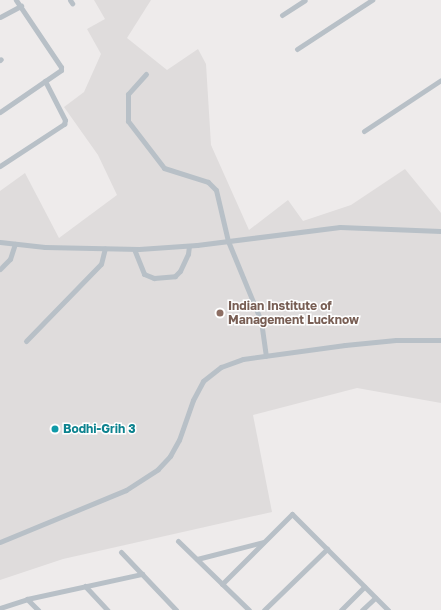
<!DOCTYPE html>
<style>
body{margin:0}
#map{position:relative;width:441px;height:610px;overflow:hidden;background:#eeebeb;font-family:"Golos Text",sans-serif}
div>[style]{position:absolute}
.education>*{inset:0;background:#dfdcdc}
.minor>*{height:5px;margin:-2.5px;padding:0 2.5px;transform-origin:2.5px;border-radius:2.5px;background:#b8c0c7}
.dots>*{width:11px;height:11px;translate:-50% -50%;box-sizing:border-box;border:2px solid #fff;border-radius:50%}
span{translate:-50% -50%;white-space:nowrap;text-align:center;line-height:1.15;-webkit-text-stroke:3px #fff;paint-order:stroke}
.education-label{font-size:12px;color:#785e54;font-weight:700}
.left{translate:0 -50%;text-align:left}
.culture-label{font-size:12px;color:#0d838f;font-weight:700}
</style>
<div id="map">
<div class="education">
<div style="clip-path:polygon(94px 0,151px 0,127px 38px,167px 70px,198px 49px,206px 64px,211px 145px,249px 230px,288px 200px,303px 221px,351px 205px,405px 169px,441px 213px,441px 403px,357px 388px,253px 415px,272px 512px,63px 559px,0 580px,0 191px,25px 173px,59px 238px,117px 195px,98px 155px,64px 107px,84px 92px,101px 54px,87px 29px,105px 19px)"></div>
</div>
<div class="minor">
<div style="left:70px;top:0;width:4px;rotate:56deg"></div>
<div style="left:282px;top:15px;width:27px;rotate:-33deg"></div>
<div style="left:0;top:17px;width:24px;rotate:-28deg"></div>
<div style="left:297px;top:49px;width:90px;rotate:-33.2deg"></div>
<div style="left:0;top:60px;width:1px;rotate:-45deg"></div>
<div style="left:146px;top:74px;width:27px;rotate:132deg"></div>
<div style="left:128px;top:94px;width:27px;rotate:90deg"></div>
<div style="left:128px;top:121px;width:59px;rotate:52.5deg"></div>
<div style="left:164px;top:168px;width:46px;rotate:17.7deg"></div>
<div style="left:208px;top:182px;width:11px;rotate:45deg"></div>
<div style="left:216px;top:190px;width:52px;rotate:76.8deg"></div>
<div style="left:228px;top:241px;width:87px;rotate:67.6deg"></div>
<div style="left:261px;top:321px;width:35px;rotate:82deg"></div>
<div style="left:0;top:112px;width:74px;rotate:-34.5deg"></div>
<div style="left:61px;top:70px;width:3px;rotate:-90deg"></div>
<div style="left:61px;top:67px;width:81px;rotate:-123.9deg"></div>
<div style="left:364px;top:131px;width:92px;rotate:-33.5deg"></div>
<div style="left:0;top:166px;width:77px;rotate:-33.3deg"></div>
<div style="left:64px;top:124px;width:4px;rotate:-76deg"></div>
<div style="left:65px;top:120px;width:44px;rotate:-117.1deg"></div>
<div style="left:0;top:242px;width:45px;rotate:6.3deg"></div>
<div style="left:45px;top:247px;width:94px;rotate:1.2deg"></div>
<div style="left:139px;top:249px;width:58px;rotate:-3.9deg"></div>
<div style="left:197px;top:245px;width:144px;rotate:-7.2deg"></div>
<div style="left:340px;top:227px;width:101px;rotate:2.3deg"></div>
<div style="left:134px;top:249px;width:27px;rotate:68deg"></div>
<div style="left:144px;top:274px;width:11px;rotate:22deg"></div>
<div style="left:154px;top:278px;width:21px;rotate:-5deg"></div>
<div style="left:175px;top:276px;width:7px;rotate:-45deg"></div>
<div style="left:180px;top:271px;width:19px;rotate:-65deg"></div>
<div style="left:188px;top:254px;width:8px;rotate:-83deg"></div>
<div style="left:0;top:269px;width:14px;rotate:-45deg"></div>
<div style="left:10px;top:259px;width:16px;rotate:-72deg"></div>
<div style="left:26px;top:341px;width:107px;rotate:-45.8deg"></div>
<div style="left:101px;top:264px;width:16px;rotate:-76deg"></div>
<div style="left:178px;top:541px;width:99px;rotate:44.2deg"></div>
<div style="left:0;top:542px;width:136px;rotate:-22.4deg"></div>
<div style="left:126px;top:490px;width:38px;rotate:-33deg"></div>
<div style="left:158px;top:469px;width:18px;rotate:-47deg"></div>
<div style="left:170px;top:456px;width:18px;rotate:-61deg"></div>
<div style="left:179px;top:440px;width:42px;rotate:-70.7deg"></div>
<div style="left:193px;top:400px;width:21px;rotate:-62deg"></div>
<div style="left:203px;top:381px;width:23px;rotate:-38deg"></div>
<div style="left:221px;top:367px;width:23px;rotate:-20deg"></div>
<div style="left:243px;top:359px;width:103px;rotate:-7.8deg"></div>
<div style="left:345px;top:345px;width:51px;rotate:-5.6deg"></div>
<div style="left:396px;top:340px;width:45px"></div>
<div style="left:121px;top:552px;width:80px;rotate:46.5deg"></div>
<div style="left:197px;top:559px;width:68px;rotate:-14.4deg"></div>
<div style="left:222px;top:584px;width:99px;rotate:-45deg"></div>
<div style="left:292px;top:514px;width:136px;rotate:45deg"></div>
<div style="left:85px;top:586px;width:33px;rotate:47deg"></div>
<div style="left:27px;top:599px;width:16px;rotate:45deg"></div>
<div style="left:0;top:608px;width:28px;rotate:-18deg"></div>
<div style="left:27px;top:599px;width:118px;rotate:-12.3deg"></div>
<div style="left:264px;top:610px;width:88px;rotate:-44.1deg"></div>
<div style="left:341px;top:610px;width:33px;rotate:-45deg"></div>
<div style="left:362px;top:610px;width:18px;rotate:-43deg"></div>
</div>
<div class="dots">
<div style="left:220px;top:313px;background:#8d6e63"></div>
<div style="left:55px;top:429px;background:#0f9aa8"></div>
</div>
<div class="education-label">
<span class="left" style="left:228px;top:313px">Indian Institute of<br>Management Lucknow</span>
</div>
<div class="culture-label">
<span class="left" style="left:63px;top:429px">Bodhi-Grih 3</span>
</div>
</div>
